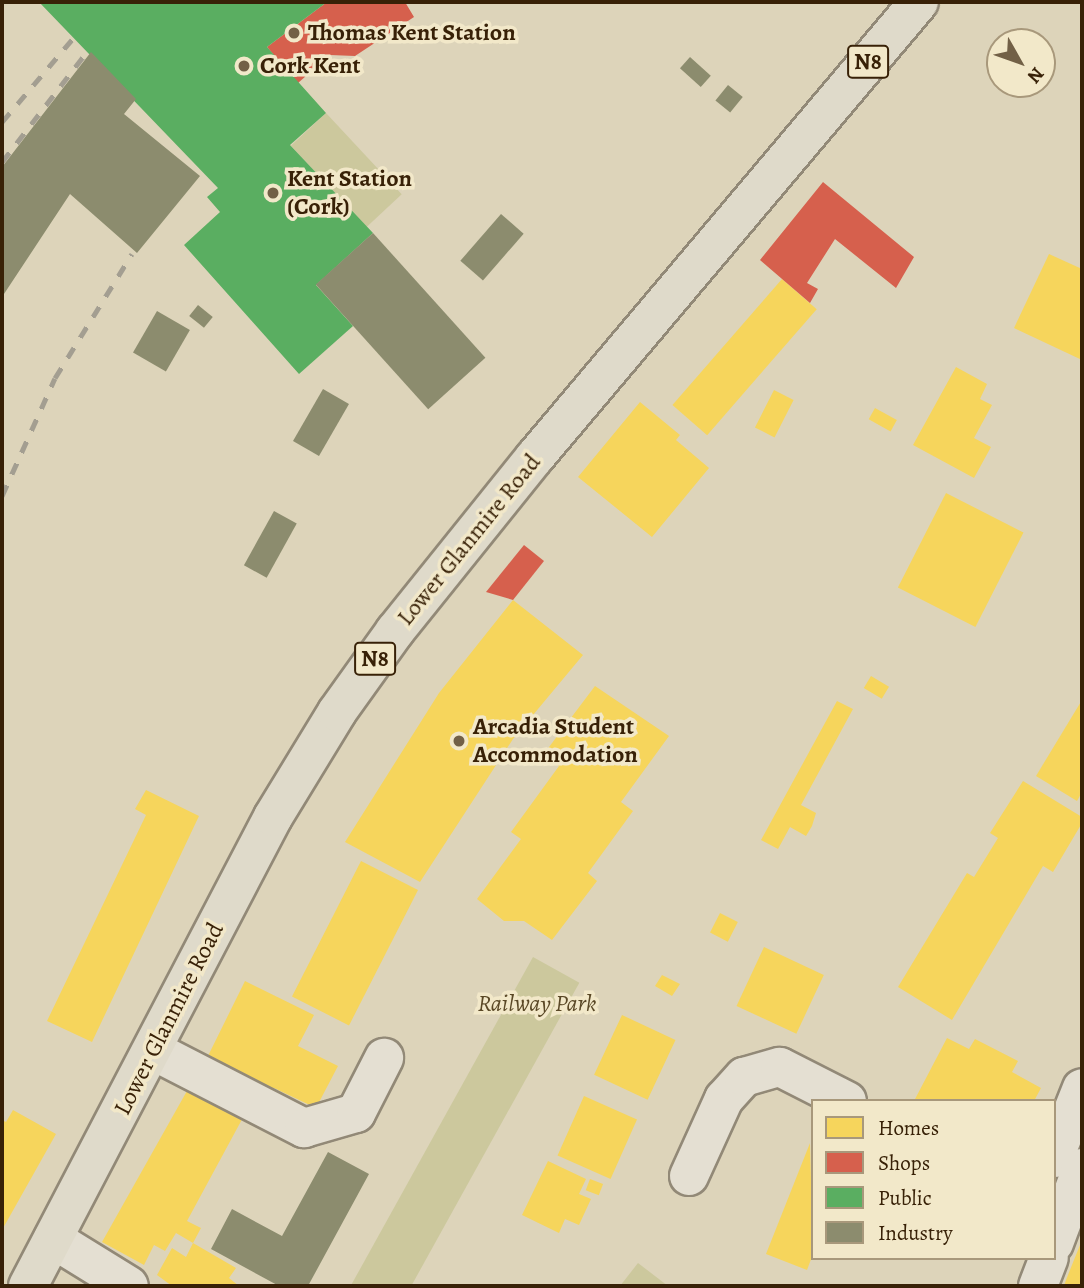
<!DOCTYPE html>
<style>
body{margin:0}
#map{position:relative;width:1084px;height:1288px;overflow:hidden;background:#ddd4ba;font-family:Alegreya,serif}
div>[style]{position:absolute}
.green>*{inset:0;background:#ccc89d;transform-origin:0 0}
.homes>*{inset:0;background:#f6d55c;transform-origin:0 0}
.shops>*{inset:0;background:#d6604d}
.public>*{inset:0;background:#5aae61}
.industry>*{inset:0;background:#8c8c6e;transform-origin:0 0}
.roads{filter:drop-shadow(2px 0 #928977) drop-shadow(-2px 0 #928977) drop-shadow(0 2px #928977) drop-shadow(0 -2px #928977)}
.minor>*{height:38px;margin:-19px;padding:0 19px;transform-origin:19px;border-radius:19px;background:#e4dfd2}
.highway>*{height:38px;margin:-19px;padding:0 19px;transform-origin:19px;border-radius:19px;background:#dfdaca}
.rail>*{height:5px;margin-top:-2.5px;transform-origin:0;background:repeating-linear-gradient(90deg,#a39e91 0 12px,transparent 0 24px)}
.dots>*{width:19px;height:19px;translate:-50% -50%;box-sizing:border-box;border:4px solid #f2e8c9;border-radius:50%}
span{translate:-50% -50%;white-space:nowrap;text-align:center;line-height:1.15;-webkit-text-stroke:7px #f2e8c9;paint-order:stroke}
.shield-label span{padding:2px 5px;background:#f2e8c9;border:2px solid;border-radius:5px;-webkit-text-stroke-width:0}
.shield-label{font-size:23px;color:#382107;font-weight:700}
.poi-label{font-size:24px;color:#382107;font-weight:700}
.left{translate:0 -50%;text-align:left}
.street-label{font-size:24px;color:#382107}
.park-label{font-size:24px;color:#5a4826;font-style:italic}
.frame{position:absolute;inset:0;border:4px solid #382107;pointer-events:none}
.legend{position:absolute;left:811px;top:1099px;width:245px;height:161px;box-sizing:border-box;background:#f2e8c9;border:2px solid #a8987b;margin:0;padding:9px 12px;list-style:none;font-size:21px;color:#382107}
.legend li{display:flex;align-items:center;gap:14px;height:35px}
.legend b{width:35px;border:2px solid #a8987b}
.north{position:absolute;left:986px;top:28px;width:70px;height:70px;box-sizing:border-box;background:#f2e8c9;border:2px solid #a8987b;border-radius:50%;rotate:130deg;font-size:19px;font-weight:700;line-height:28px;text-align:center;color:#382107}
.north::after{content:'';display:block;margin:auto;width:24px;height:32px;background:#726046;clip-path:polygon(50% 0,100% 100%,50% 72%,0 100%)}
</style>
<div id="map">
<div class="green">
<div style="left:326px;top:113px;width:111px;height:48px;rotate:47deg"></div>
<div style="left:533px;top:957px;width:53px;height:378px;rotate:29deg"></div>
<div style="clip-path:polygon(638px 1263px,668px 1286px,620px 1286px)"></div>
</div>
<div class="homes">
<div style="clip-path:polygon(1049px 254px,1082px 269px,1082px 360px,1014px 328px)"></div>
<div style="left:782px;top:279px;width:46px;height:167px;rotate:41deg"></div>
<div style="clip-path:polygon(956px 367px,987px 384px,980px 399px,992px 405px,974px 438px,991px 447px,974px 478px,913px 445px)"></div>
<div style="left:774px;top:390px;width:22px;height:42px;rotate:27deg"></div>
<div style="clip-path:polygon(640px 402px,680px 435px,676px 440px,709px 468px,652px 537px,578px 477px)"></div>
<div style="left:875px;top:408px;width:25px;height:13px;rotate:29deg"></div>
<div style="left:946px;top:493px;width:87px;height:106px;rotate:27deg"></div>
<div style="clip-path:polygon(513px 600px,583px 655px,513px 739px,420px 882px,345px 842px,439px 693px)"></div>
<div style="left:871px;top:676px;width:21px;height:14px;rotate:31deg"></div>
<div style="clip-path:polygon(595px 686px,669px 736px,621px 802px,633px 811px,588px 873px,597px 881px,552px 940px,524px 921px,504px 921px,477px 899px,521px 839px,511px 832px,559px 766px,543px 755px)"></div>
<div style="clip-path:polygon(1082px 700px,1082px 792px,1077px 801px,1036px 776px)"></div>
<div style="clip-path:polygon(837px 701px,853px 709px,801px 805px,816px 813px,812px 826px,806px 836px,790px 827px,778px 849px,761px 840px)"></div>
<div style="clip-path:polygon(1023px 781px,1082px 817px,1082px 823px,1053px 872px,1043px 866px,952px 1020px,898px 987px,967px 873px,974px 877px,998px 838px,990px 833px)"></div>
<div style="clip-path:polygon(146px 790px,199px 816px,92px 1042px,47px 1021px,146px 815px,135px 809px)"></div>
<div style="left:361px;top:861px;width:64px;height:152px;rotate:27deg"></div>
<div style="left:720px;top:913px;width:20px;height:22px;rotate:27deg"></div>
<div style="left:764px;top:947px;width:66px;height:65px;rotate:25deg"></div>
<div style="clip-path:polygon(662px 975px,680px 984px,672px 996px,655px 986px)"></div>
<div style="clip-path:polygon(245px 981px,314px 1015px,298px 1046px,338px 1066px,316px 1108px,274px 1088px,271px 1095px,205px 1062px)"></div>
<div style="left:622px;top:1015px;width:59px;height:66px;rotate:25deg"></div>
<div style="clip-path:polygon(947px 1038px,969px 1049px,975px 1039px,1018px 1061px,1012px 1072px,1041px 1088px,1034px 1101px,914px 1101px)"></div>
<div style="clip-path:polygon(192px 1082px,246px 1112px,187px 1221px,201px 1228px,193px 1243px,176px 1233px,165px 1251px,154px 1245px,144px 1265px,102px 1242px)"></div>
<div style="left:584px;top:1096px;width:58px;height:65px;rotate:24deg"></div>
<div style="clip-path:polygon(13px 1110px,56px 1134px,2px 1230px,2px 1120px,6px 1122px)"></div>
<div style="clip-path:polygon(810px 1143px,813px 1254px,807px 1270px,766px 1254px)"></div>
<div style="clip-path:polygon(548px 1161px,586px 1179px,579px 1194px,591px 1199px,579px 1225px,565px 1219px,559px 1233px,522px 1215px)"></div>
<div style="left:590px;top:1179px;width:14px;height:12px;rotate:21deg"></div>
<div style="clip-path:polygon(1082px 1240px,1082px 1286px,1064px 1286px,1066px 1280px)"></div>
<div style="clip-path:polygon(193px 1243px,236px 1268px,229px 1278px,239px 1286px,172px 1286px,157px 1275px,172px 1248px,186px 1257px)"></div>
</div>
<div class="shops">
<div style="clip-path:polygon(327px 2px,405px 2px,414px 17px,355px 56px,330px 55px,298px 83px,267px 47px)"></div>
<div style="clip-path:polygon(823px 182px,914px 257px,896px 288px,835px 239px,807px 283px,818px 289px,810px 303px,760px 260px)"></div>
<div style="clip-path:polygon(524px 545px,544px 561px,513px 600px,486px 592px)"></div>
</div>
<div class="public">
<div style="clip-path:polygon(39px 2px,327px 2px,267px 47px,326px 113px,290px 145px,373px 233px,316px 285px,353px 326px,299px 374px,184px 245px,220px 212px,207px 197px,218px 188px)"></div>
</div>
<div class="industry">
<div style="clip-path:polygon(91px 52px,136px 99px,124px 114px,200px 176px,137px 253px,70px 194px,4px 294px,2px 167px)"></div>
<div style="left:690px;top:57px;width:28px;height:15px;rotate:42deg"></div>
<div style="left:728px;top:85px;width:19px;height:20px;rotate:39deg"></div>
<div style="left:501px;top:214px;width:30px;height:62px;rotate:41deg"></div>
<div style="left:373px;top:233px;width:168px;height:77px;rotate:48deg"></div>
<div style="left:198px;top:305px;width:19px;height:14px;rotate:39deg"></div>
<div style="left:157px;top:311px;width:38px;height:48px;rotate:30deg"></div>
<div style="left:323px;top:389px;width:30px;height:60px;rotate:30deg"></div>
<div style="left:274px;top:511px;width:26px;height:62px;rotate:29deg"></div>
<div style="clip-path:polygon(328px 1152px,369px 1174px,308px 1286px,279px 1286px,211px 1249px,232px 1209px,282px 1236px)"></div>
</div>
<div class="roads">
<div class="minor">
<div style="left:154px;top:1051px;width:169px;rotate:27.2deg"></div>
<div style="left:304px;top:1128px;width:54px;rotate:-16.1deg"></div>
<div style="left:356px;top:1113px;width:62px;rotate:-63deg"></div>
<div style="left:1054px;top:1158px;width:75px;rotate:-68.2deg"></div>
<div style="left:689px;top:1176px;width:85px;rotate:-65.6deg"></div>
<div style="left:724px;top:1099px;width:30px;rotate:-48deg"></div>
<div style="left:744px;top:1077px;width:37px;rotate:-16deg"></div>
<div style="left:780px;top:1067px;width:75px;rotate:26.9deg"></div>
<div style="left:53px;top:1239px;width:89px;rotate:31.7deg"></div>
<div style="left:1054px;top:1243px;width:80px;rotate:-69.5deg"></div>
<div style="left:1038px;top:1286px;width:30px;rotate:-69deg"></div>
</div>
<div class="highway">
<div style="left:28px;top:1286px;width:529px;rotate:-62.42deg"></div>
<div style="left:273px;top:817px;width:123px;rotate:-58.6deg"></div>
<div style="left:337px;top:712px;width:100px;rotate:-54.4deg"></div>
<div style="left:395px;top:631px;width:223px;rotate:-51.2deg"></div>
<div style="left:535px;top:457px;width:595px;rotate:-49.84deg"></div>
</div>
</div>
<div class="rail">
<div style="left:2px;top:122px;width:113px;rotate:-49.7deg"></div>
<div style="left:2px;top:162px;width:143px;rotate:-52.4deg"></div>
<div style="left:2px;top:496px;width:129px;rotate:-65.8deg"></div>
<div style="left:55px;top:378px;width:146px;rotate:-58.2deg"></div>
</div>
<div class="dots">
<div style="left:294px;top:33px;background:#726046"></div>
<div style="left:244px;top:66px;background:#726046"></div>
<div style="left:273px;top:193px;background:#726046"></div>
<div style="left:459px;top:741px;background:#726046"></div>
</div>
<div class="shield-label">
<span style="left:868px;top:62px">N8</span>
<span style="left:375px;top:659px">N8</span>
</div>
<div class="poi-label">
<span class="left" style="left:308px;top:33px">Thomas Kent Station</span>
<span class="left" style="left:260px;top:66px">Cork Kent</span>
<span class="left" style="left:287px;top:193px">Kent Station<br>(Cork)</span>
<span class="left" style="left:473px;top:741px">Arcadia Student<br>Accommodation</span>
</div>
<div class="street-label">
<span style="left:469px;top:540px;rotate:-51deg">Lower Glanmire Road</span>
<span style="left:169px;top:1019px;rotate:-63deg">Lower Glanmire Road</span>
</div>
<div class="park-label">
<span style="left:537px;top:1004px">Railway Park</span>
</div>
<div class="frame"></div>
<ul class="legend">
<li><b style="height:19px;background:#f6d55c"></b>Homes</li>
<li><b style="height:19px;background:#d6604d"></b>Shops</li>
<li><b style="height:19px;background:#5aae61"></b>Public</li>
<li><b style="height:19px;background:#8c8c6e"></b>Industry</li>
</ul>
<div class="north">N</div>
</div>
